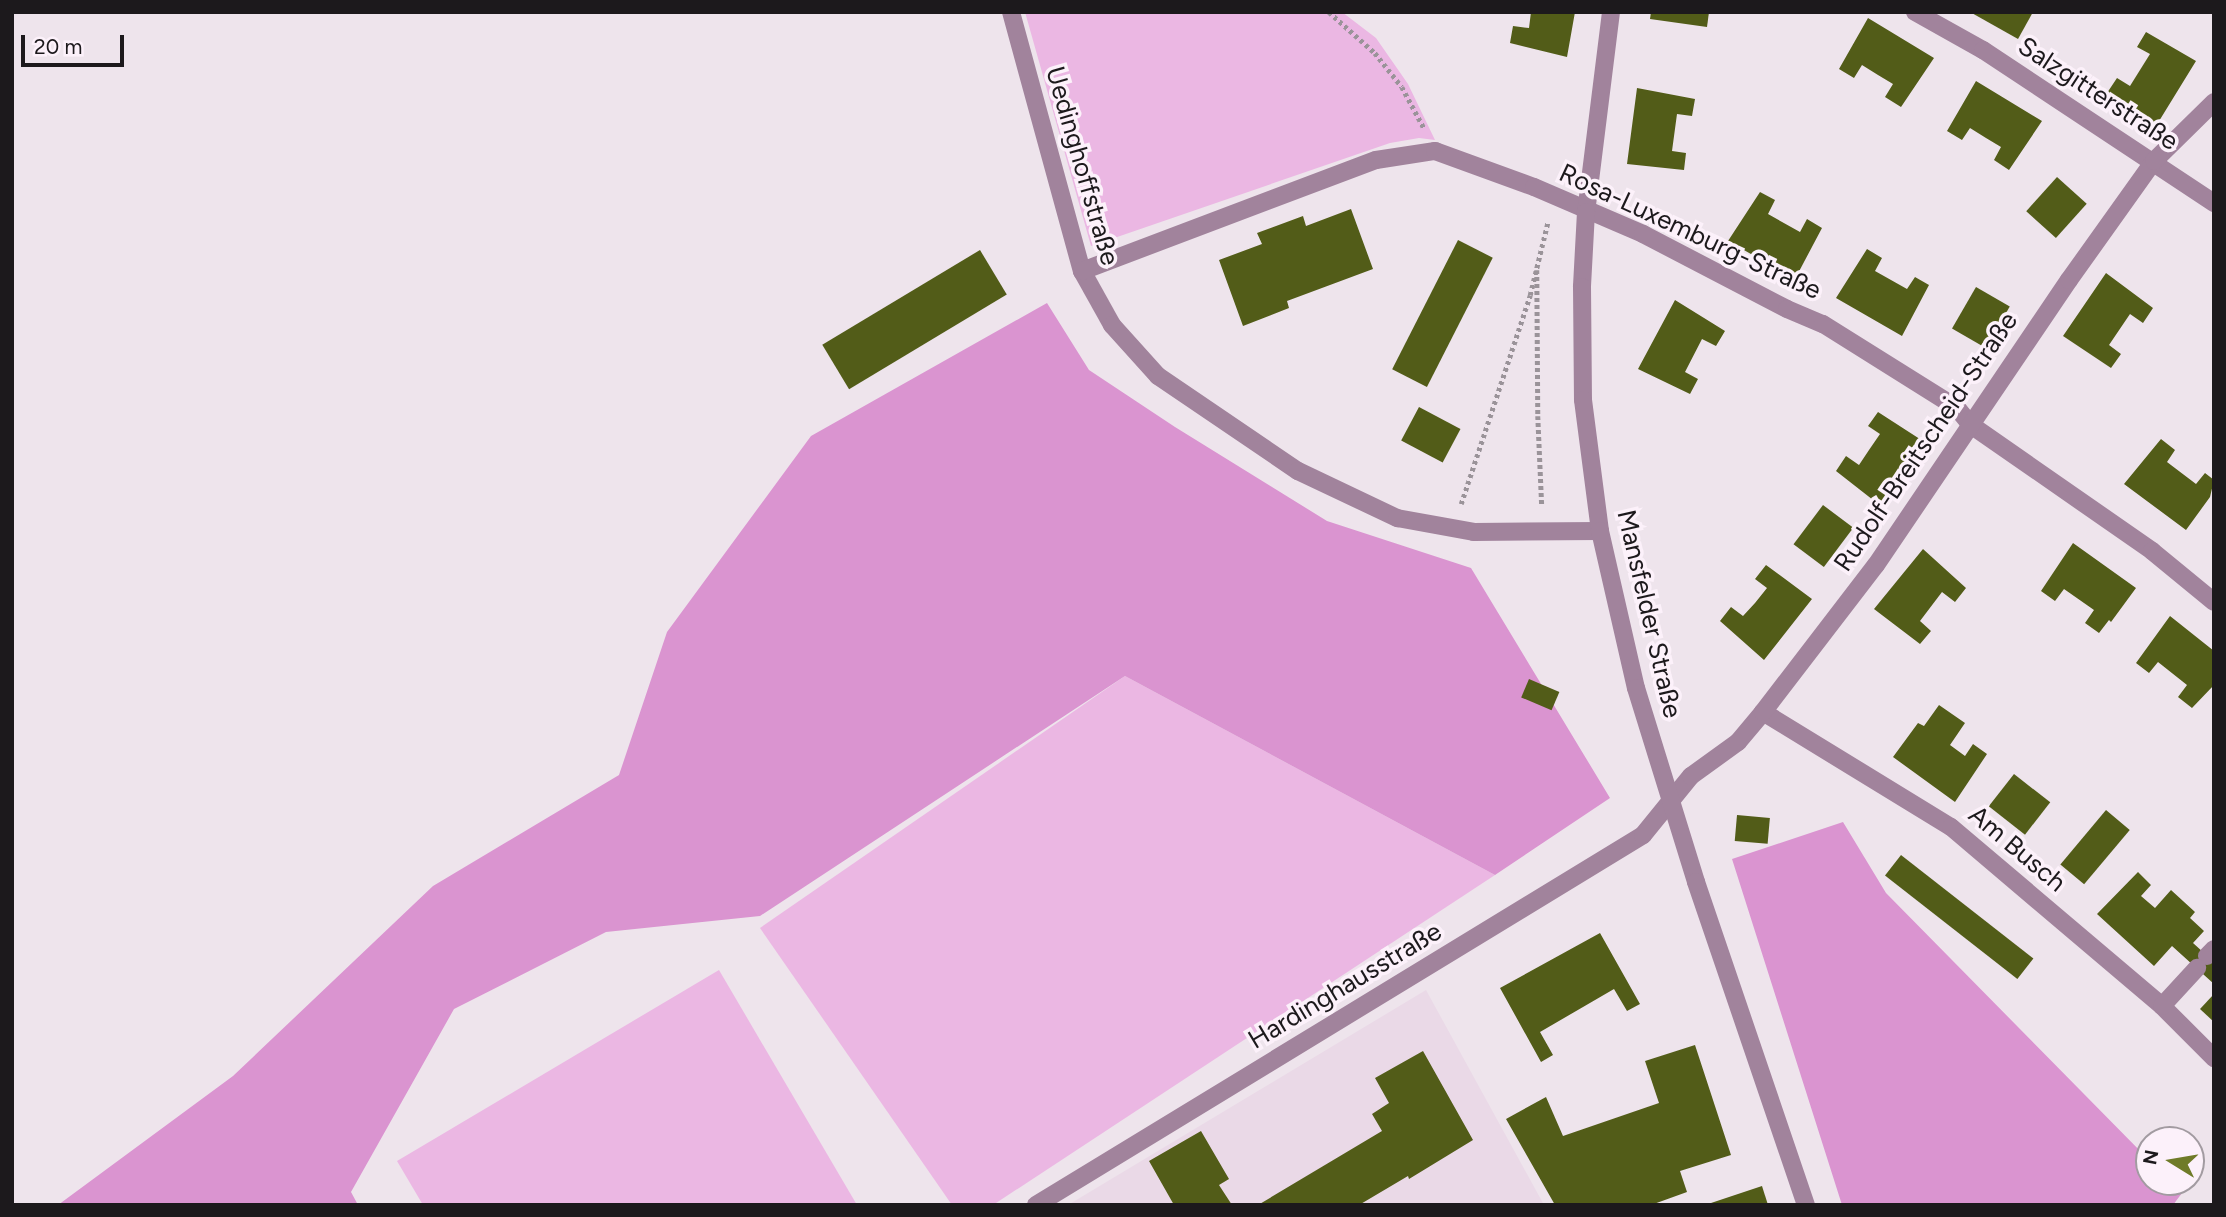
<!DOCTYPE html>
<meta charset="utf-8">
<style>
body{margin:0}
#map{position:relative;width:2226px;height:1217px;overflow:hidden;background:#eee4ec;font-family:Figtree,sans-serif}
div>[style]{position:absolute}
.built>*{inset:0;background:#ead9e7}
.green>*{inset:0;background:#ebb7e3}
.forest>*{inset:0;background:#da94d0}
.building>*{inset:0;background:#525c18;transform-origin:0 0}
.path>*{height:4.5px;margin-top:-2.25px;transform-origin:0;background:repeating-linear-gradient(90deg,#9a9399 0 3.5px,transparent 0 7px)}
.minor>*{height:18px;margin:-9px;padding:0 9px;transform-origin:9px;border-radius:9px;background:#a1839c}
.tertiary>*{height:18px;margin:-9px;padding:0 9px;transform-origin:9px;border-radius:9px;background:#a1839c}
span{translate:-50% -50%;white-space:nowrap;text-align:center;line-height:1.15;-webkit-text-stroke:7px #fcf1fa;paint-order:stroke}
.street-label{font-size:26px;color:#1c191c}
.frame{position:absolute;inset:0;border:14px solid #1c191c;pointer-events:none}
.north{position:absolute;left:2135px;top:1126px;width:70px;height:70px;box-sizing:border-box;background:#fcf1fa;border:2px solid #a29ba1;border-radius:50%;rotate:281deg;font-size:19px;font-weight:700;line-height:28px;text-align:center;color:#1c191c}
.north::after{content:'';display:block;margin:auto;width:24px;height:32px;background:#6f7b28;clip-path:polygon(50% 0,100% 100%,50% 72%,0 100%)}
.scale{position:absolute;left:21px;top:35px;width:103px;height:32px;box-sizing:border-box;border:4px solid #1c191c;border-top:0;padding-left:9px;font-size:21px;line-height:24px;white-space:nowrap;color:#1c191c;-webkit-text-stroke:5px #fcf1fa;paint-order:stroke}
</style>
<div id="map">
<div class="built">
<div style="clip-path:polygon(1426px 990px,1544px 1205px,1068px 1205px)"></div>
</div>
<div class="green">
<div style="clip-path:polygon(1025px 12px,1342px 12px,1376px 38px,1408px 84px,1435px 140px,1419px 138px,1390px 143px,1091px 246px)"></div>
<div style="clip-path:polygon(1125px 676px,1495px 875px,993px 1205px,952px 1205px,760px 928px)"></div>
<div style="clip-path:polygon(719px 970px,857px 1205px,423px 1205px,397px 1161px)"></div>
</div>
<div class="forest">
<div style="clip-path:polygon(1047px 303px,1089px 370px,1175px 427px,1327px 521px,1471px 568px,1610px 798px,1495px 875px,1125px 676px,760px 916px,606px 932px,454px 1009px,351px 1192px,358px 1205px,58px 1205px,233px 1076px,433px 886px,619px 775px,667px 632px,811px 436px)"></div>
<div style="clip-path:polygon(1843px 822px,1886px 893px,2149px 1160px,2149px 1182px,2171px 1182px,2182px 1193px,2173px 1205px,1842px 1205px,1732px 859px)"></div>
</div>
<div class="building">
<div style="clip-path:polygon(1531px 12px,1575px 12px,1567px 57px,1510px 43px,1513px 26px,1529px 28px)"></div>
<div style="clip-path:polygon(1651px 12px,1709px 12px,1707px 27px,1650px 19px)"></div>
<div style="clip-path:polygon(1970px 12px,2033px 12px,2018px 39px)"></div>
<div style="clip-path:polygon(1868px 18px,1934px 58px,1901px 107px,1885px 97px,1893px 84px,1878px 75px,1862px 65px,1854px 78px,1839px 69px)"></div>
<div style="clip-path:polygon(2146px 32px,2196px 61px,2156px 126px,2107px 93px,2117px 78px,2130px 86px,2150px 54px,2137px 47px)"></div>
<div style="clip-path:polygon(1976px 81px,2042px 121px,2009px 170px,1994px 160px,2001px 147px,1986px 138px,1970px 128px,1962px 140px,1947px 131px)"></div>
<div style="clip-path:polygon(1637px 88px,1695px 99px,1692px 116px,1677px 114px,1672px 151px,1686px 153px,1684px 170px,1627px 164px)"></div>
<div style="left:2057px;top:177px;width:40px;height:46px;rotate:42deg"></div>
<div style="clip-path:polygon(1760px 192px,1775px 200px,1768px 214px,1800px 232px,1807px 219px,1822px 228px,1795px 279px,1728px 241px)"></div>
<div style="clip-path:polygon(1351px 209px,1373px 269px,1287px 301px,1289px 308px,1243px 326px,1219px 260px,1262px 244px,1257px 233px,1303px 216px,1306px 226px)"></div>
<div style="left:1458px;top:240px;width:39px;height:145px;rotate:27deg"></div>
<div style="clip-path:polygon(1867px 249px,1882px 258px,1875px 271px,1907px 289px,1915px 277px,1929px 285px,1902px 336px,1836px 298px)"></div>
<div style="left:980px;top:250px;width:52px;height:184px;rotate:59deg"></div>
<div style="clip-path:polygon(2106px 273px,2153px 308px,2143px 323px,2130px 314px,2109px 345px,2121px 354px,2111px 368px,2063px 336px)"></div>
<div style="left:1976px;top:287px;width:39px;height:48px;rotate:30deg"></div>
<div style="clip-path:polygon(1675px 300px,1725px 331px,1716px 346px,1702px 339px,1685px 372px,1698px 379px,1690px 394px,1638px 369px)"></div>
<div style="left:1419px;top:407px;width:47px;height:38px;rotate:28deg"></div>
<div style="clip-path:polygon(1878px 412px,1926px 443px,1882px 507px,1836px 471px,1846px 456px,1859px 465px,1869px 450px,1880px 434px,1868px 426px)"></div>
<div style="clip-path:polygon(2161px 439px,2175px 450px,2167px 462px,2196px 484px,2205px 473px,2214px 480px,2210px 497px,2186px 530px,2124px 484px)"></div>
<div style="left:1823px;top:505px;width:38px;height:49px;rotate:37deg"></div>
<div style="clip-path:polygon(2073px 543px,2136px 588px,2111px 622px,2109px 620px,2099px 633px,2085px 623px,2094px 610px,2064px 589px,2055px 601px,2041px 591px)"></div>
<div style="clip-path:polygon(1923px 549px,1966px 588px,1955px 602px,1942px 592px,1920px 621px,1931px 631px,1920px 644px,1874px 609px)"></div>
<div style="clip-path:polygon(1766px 565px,1812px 599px,1764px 660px,1720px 621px,1731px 607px,1743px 616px,1755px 603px,1767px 588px,1755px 579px)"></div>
<div style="clip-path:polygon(2170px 616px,2214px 651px,2214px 685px,2192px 708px,2178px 697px,2187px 685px,2158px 662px,2149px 673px,2136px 663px)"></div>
<div style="left:1529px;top:679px;width:33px;height:20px;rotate:23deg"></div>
<div style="clip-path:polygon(1939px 705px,1965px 723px,1950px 745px,1965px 756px,1973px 744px,1987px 754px,1955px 802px,1893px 757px,1918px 723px,1924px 726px)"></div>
<div style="left:2014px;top:774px;width:46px;height:41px;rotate:38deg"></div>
<div style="left:2106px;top:810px;width:31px;height:71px;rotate:40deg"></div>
<div style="left:1737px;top:815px;width:33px;height:26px;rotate:5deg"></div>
<div style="left:1901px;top:855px;width:168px;height:26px;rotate:38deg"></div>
<div style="clip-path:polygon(2138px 872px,2151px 885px,2141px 896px,2155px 908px,2171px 890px,2195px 912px,2190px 918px,2204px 931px,2193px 943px,2214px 962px,2214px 984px,2172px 946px,2154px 966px,2097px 914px)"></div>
<div style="clip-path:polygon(1600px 933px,1640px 1004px,1627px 1011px,1614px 989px,1540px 1032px,1553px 1055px,1541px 1062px,1500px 988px)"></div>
<div style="clip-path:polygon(2214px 994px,2214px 1022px,2200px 1009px)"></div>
<div style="clip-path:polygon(1695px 1045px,1731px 1155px,1680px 1171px,1687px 1192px,1651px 1205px,1555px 1205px,1506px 1119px,1546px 1097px,1563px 1136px,1659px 1103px,1645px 1061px)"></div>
<div style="clip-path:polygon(1423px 1051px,1473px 1140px,1409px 1179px,1408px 1176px,1359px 1205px,1258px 1205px,1382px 1131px,1372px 1114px,1389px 1103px,1375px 1078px)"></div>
<div style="clip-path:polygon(1201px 1131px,1229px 1179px,1219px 1185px,1232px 1205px,1174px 1205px,1149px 1161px)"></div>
<div style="clip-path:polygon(1762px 1186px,1768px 1205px,1709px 1205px,1708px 1204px)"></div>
</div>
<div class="path">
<div style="left:1329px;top:12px;width:62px;rotate:41.7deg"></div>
<div style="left:1375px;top:53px;width:43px;rotate:51.5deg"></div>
<div style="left:1402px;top:87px;width:47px;rotate:61.8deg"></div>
<div style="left:1537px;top:270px;width:146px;rotate:89.6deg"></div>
<div style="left:1538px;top:416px;width:90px;rotate:87.5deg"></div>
<div style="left:1461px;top:504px;width:220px;rotate:-71.7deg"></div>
<div style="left:1530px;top:295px;width:76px;rotate:-76.3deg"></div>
</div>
<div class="minor">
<div style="left:1011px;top:12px;width:269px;rotate:74.7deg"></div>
<div style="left:1082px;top:271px;width:62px;rotate:60.9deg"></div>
<div style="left:1112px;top:325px;width:69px;rotate:48deg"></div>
<div style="left:1158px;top:376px;width:169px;rotate:34.2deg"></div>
<div style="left:1298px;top:471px;width:110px;rotate:25.4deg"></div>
<div style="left:1397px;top:518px;width:78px;rotate:10.3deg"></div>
<div style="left:1474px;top:532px;width:126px;rotate:-0.5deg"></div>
<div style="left:1915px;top:12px;width:78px;rotate:29.2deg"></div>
<div style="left:1983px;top:50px;width:277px;rotate:33.5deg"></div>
<div style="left:1082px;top:271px;width:314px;rotate:-20.7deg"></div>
<div style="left:1376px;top:160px;width:60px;rotate:-8.7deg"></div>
<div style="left:1435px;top:151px;width:105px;rotate:20deg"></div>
<div style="left:1534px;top:187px;width:119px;rotate:23.3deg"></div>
<div style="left:1643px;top:234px;width:162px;rotate:27.5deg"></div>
<div style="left:1787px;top:309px;width:39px;rotate:23deg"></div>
<div style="left:1823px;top:324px;width:158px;rotate:32.1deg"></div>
<div style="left:1957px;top:408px;width:22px;rotate:51deg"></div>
<div style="left:1971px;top:425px;width:221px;rotate:34.8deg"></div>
<div style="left:2152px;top:551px;width:80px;rotate:39.4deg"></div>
<div style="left:1763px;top:712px;width:220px;rotate:31.5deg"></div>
<div style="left:1951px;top:827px;width:277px;rotate:40.3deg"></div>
<div style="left:2162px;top:1006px;width:74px;rotate:45deg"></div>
<div style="left:2207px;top:956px;width:10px;rotate:-45deg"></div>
<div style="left:2162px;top:1006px;width:52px;rotate:-47.4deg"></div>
<div style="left:1036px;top:1205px;width:711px;rotate:-31.36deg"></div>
<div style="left:1643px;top:835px;width:76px;rotate:-50.9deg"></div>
<div style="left:1691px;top:776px;width:58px;rotate:-35.9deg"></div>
<div style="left:1738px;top:742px;width:39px;rotate:-50deg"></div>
<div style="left:1763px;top:712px;width:185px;rotate:-52.5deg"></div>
<div style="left:1876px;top:565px;width:344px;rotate:-55.9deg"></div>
<div style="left:2069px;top:280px;width:146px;rotate:-54.5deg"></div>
<div style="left:2154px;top:161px;width:84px;rotate:-44.5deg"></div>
</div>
<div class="tertiary">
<div style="left:1611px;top:12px;width:202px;rotate:97.1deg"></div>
<div style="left:1586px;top:212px;width:75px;rotate:93.1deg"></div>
<div style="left:1582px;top:287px;width:113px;rotate:89.5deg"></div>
<div style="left:1583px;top:400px;width:132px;rotate:82.6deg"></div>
<div style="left:1600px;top:531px;width:161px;rotate:77.1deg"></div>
<div style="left:1636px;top:688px;width:203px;rotate:72.8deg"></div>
<div style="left:1696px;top:882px;width:341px;rotate:71.2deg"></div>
</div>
<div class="street-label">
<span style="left:2098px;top:94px;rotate:33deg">Salzgitterstraße</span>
<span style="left:1082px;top:166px;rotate:74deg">Uedinghoffstraße</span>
<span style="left:1690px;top:232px;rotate:25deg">Rosa-Luxemburg-Straße</span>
<span style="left:1926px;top:442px;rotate:-56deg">Rudolf-Breitscheid-Straße</span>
<span style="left:1649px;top:614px;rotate:77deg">Mansfelder Straße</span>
<span style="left:2017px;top:849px;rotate:40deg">Am Busch</span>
<span style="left:1345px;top:986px;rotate:-31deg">Hardinghausstraße</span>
</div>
<div class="frame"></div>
<div class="north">N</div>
<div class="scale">20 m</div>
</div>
